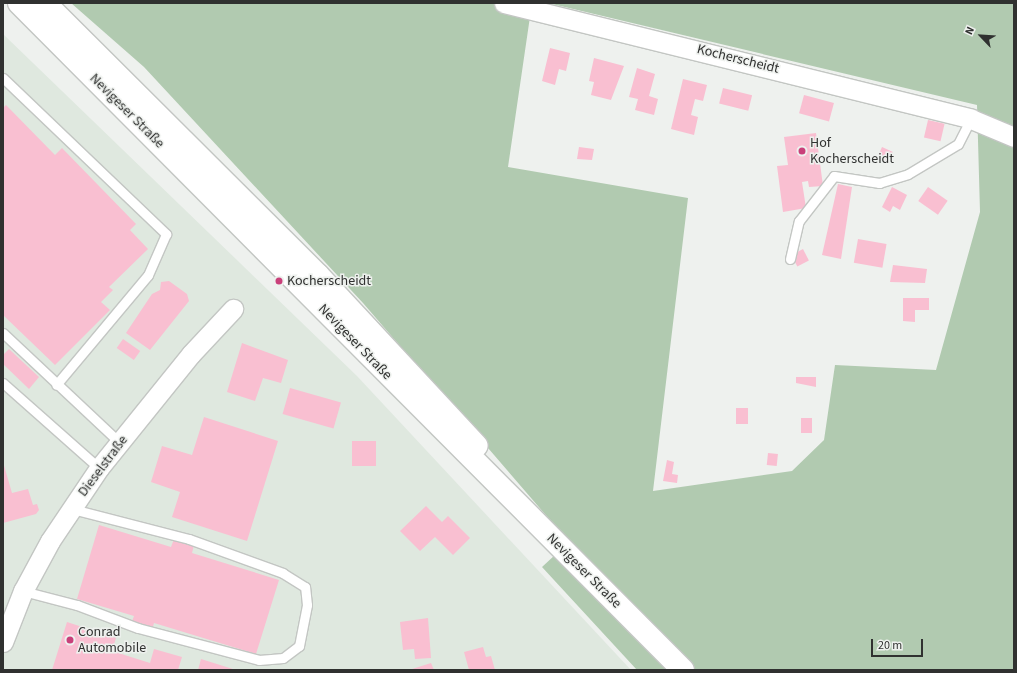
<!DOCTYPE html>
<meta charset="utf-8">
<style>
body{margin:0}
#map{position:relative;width:1017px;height:673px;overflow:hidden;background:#eef1ee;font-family:"Source Sans 3",sans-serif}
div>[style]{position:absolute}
.built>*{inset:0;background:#dfe8df}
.green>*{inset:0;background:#b1cab0}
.building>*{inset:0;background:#f9bfd1;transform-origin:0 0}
.roads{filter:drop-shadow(1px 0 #c3c6c3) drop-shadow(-1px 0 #c3c6c3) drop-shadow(0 1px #c3c6c3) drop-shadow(0 -1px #c3c6c3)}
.lane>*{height:9px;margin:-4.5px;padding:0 4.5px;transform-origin:4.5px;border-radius:4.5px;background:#fff}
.street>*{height:19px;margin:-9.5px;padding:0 9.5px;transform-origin:9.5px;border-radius:9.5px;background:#fff}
.secondary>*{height:22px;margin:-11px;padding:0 11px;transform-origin:11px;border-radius:11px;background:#fff}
.dots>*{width:11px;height:11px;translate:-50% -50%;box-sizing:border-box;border:2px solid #eef1ee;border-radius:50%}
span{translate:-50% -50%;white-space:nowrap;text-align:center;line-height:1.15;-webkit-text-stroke:3px #eef1ee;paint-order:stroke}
.street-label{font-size:14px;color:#303130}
.poi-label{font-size:14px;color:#303130}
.left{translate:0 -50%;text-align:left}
.frame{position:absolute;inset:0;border:4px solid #303130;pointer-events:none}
.north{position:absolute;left:961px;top:16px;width:40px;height:40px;-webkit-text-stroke:3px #eef1ee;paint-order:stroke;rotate:295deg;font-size:11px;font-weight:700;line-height:16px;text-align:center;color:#303130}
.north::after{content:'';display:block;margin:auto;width:14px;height:18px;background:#303130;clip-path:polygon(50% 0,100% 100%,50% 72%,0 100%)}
.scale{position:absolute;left:871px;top:639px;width:52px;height:18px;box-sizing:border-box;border:2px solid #303130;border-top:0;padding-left:5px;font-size:12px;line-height:14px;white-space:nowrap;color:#303130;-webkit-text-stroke:3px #eef1ee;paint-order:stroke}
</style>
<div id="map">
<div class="built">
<div style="clip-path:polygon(3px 34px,357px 376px,631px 670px,3px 670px)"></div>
</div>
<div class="green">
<div style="clip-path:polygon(71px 3px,532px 3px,508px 167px,688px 198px,653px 491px,792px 471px,824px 440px,835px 365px,936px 370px,980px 212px,977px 105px,548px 3px,1014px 3px,1014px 670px,637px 670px,542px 567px,569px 542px,363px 303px,144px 67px)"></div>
</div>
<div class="building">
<div style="clip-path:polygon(550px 48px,570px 53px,566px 71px,559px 69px,555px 85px,542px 81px)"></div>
<div style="clip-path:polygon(594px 58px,624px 66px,611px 100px,591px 95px,594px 82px,589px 81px)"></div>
<div style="clip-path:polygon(637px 68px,655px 74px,649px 96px,658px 99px,654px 115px,635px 110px,638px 99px,629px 97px)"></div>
<div style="clip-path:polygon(683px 79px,707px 85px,703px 101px,695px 99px,691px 115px,698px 117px,694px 135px,671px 129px)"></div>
<div style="left:723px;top:88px;width:30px;height:16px;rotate:14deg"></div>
<div style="left:804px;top:95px;width:31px;height:19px;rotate:15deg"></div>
<div style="clip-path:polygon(6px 105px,55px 155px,62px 148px,136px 224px,130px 230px,148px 249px,109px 287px,113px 290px,101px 302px,110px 310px,55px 365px,3px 315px,3px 108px)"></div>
<div style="left:928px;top:120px;width:17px;height:18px;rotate:13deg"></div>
<div style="clip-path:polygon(816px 133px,823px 186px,809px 187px,808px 181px,802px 182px,806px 208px,783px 212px,777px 166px,788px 165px,784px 137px)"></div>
<div style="clip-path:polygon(579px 147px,594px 149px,592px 160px,577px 159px)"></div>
<div style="left:882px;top:147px;width:12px;height:12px;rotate:24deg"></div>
<div style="clip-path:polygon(838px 184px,852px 187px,841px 259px,822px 255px)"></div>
<div style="clip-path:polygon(892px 187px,907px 195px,900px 210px,893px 206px,890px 212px,882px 207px)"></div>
<div style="left:928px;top:187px;width:24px;height:17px;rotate:35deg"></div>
<div style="left:858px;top:239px;width:29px;height:24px;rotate:10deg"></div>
<div style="left:803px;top:249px;width:13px;height:13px;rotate:63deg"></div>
<div style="clip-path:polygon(893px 265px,927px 269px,925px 283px,890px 282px)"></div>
<div style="clip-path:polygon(169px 281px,187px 294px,189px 301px,150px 350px,126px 333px,152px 294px,160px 290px,161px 282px)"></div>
<div style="clip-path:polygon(903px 298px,929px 298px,929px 310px,915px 310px,915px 322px,903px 321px)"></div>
<div style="left:123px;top:339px;width:21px;height:11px;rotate:35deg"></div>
<div style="clip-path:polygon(242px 343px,288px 360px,281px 383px,263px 378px,255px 401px,227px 392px)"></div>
<div style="clip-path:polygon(9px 349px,39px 377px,29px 389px,3px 364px,3px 355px)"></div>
<div style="clip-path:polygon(796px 377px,816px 377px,816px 387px,796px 383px)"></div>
<div style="left:290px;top:388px;width:53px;height:27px;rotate:16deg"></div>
<div style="left:736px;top:408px;width:12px;height:16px"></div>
<div style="clip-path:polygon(204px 417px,278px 441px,247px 541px,172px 517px,180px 492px,151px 482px,162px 446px,192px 455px)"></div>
<div style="left:801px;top:418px;width:11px;height:15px"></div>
<div style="left:352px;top:441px;width:24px;height:25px"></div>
<div style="left:768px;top:453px;width:10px;height:12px;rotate:6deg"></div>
<div style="clip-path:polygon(667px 460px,674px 462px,672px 474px,678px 475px,677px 483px,663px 481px)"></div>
<div style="clip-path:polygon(3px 462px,12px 493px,28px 489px,33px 505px,37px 504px,39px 510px,36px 514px,3px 523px)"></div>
<div style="clip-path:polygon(426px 506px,442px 522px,448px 516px,470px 538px,453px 555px,435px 537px,420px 551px,400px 531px)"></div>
<div style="clip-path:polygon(99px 525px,171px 547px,174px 539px,194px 545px,192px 553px,279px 580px,256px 654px,154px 623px,152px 630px,131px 624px,134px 616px,77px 599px)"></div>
<div style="clip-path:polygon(428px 618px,431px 658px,415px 659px,414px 649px,403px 650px,400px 622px)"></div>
<div style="clip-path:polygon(67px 622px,116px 638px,112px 651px,150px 663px,154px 649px,182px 657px,178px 670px,52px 670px)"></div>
<div style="clip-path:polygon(483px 647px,486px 657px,491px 656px,495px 670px,469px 670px,464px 652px)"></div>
<div style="clip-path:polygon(201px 659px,236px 670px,198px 670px)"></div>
<div style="clip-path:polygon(431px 663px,434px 670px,409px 670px)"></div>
</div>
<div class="roads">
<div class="lane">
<div style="left:3px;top:78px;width:226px;rotate:43.7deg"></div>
<div style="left:166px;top:234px;width:45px;rotate:113.7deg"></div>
<div style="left:148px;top:275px;width:143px;rotate:129.9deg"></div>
<div style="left:790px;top:259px;width:39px;rotate:-77deg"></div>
<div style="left:799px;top:221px;width:57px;rotate:-52.1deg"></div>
<div style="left:834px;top:176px;width:46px;rotate:8.8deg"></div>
<div style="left:879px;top:183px;width:30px;rotate:-17deg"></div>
<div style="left:908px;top:174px;width:58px;rotate:-31deg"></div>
<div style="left:958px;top:144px;width:28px;rotate:-63deg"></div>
<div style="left:3px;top:333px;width:161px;rotate:43.2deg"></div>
<div style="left:3px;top:383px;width:128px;rotate:41.5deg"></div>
<div style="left:23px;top:591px;width:56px;rotate:14.5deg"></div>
<div style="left:77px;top:605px;width:65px;rotate:20.7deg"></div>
<div style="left:138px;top:628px;width:125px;rotate:14.8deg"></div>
<div style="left:259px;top:660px;width:24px;rotate:-5deg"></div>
<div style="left:283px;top:658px;width:20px;rotate:-37deg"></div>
<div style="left:299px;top:646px;width:42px;rotate:-79deg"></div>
<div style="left:307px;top:605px;width:18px;rotate:-96deg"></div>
<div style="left:305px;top:587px;width:26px;rotate:-148deg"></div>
<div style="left:283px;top:573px;width:100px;rotate:-160.1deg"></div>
<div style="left:189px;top:539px;width:121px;rotate:-165.6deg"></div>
</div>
<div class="street">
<div style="left:504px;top:3px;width:481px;rotate:13.9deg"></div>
<div style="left:971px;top:119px;width:47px;rotate:22.7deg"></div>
<div style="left:3px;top:642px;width:55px;rotate:-68.6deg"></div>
<div style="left:23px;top:591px;width:57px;rotate:-61.6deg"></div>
<div style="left:50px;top:541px;width:88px;rotate:-56.1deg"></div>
<div style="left:99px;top:468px;width:146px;rotate:-51.1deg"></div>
<div style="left:191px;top:354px;width:62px;rotate:-47deg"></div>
</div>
<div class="secondary">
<div style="left:19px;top:3px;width:941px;rotate:45.13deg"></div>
<div style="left:45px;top:3px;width:385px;rotate:44.9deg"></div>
<div style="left:318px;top:275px;width:233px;rotate:47.1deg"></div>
</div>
</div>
<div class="dots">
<div style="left:802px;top:151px;background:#c9407a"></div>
<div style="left:279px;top:281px;background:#c9407a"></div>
<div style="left:70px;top:640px;background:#c9407a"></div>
</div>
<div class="street-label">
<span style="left:738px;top:59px;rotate:14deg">Kocherscheidt</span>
<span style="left:127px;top:111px;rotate:45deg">Nevigeser Straße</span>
<span style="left:355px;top:342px;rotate:46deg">Nevigeser Straße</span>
<span style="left:103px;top:466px;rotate:-53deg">Dieselstraße</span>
<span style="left:584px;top:571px;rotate:45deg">Nevigeser Straße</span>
</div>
<div class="poi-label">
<span class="left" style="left:810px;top:151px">Hof<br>Kocherscheidt</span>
<span class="left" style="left:287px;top:281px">Kocherscheidt</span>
<span class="left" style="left:78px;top:640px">Conrad<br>Automobile</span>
</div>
<div class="frame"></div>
<div class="north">N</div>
<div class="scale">20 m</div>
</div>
